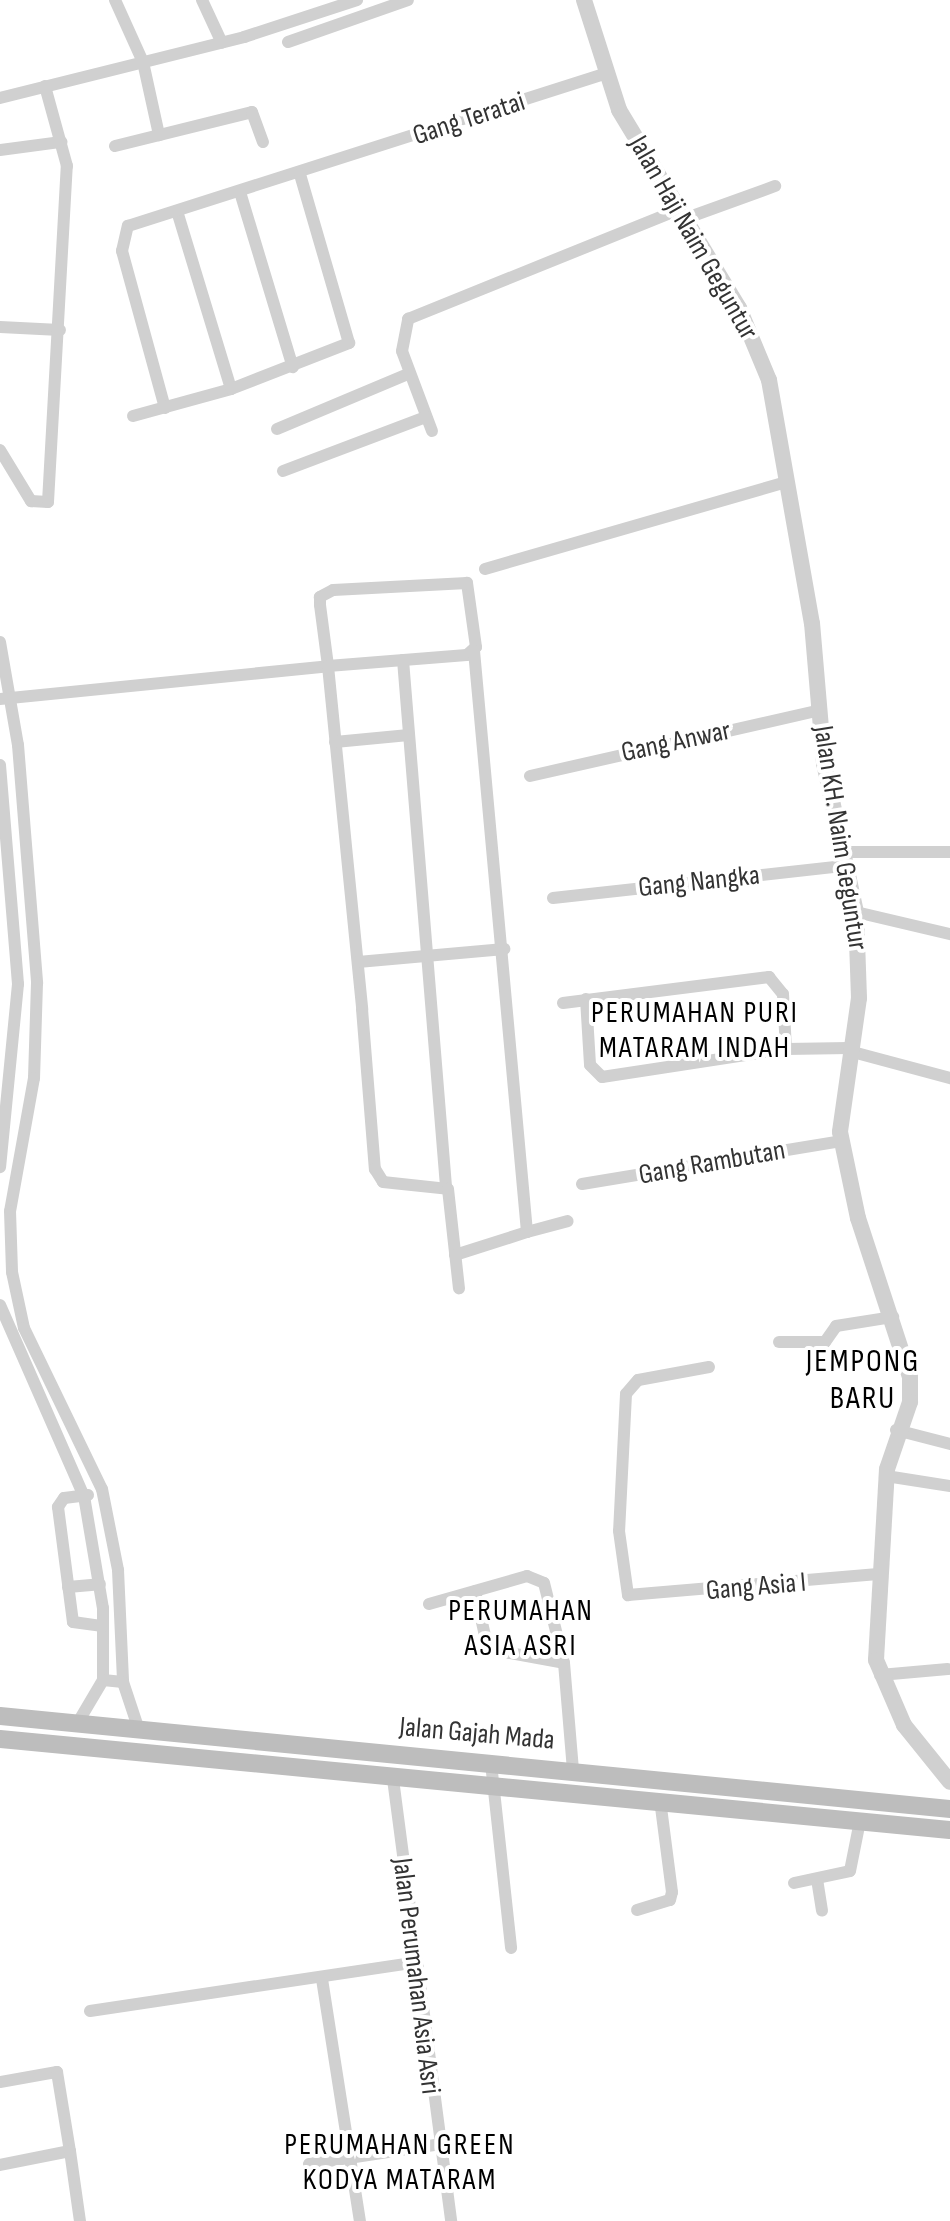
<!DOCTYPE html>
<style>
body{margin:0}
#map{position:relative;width:950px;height:2221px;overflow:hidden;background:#fff;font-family:"Sofia Sans Condensed",sans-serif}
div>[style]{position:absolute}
.minor>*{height:12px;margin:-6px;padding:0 6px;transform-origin:6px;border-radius:6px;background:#d0d0d0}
.tertiary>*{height:16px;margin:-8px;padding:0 8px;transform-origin:8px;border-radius:8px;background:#d0d0d0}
.secondary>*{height:18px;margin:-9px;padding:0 9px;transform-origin:9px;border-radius:9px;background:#bdbdbd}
span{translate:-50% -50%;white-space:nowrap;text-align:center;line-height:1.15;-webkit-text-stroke:8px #fff;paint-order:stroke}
.street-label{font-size:28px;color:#333}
.neighbourhood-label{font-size:30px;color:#000;letter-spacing:2px}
.quarter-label{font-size:32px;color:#000;letter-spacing:2px}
</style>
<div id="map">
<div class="minor">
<div style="left:115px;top:0;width:68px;rotate:65.7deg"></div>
<div style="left:143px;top:62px;width:75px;rotate:77.6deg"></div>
<div style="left:202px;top:0;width:47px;rotate:65.1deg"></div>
<div style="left:288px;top:42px;width:127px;rotate:-19.3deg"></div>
<div style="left:0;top:98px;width:252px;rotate:-14deg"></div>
<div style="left:244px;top:37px;width:119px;rotate:-18.1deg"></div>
<div style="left:115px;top:146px;width:141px;rotate:-13.9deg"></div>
<div style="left:252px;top:112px;width:32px;rotate:70deg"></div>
<div style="left:0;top:150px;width:62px;rotate:-7.5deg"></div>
<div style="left:240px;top:192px;width:183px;rotate:73.2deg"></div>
<div style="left:177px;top:211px;width:186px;rotate:73.1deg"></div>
<div style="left:684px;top:219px;width:97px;rotate:-19.9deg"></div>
<div style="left:0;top:327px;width:60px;rotate:2.9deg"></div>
<div style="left:165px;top:408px;width:163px;rotate:-105.3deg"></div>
<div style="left:122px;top:251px;width:26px;rotate:-77deg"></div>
<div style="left:128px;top:226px;width:503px;rotate:-17.71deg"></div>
<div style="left:133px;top:416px;width:102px;rotate:-15.4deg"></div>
<div style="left:231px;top:389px;width:127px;rotate:-21.3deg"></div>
<div style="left:349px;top:343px;width:176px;rotate:-106.2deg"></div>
<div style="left:277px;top:429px;width:142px;rotate:-22.8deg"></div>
<div style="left:432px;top:431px;width:85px;rotate:-110.6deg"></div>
<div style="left:402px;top:351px;width:33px;rotate:-79deg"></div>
<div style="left:408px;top:319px;width:291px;rotate:-22deg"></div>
<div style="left:0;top:450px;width:60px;rotate:58.7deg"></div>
<div style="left:31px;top:501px;width:17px;rotate:3deg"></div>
<div style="left:48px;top:502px;width:337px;rotate:-86.8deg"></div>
<div style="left:67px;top:166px;width:83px;rotate:-105.4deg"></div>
<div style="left:283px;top:471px;width:153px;rotate:-20.7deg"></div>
<div style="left:485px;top:569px;width:310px;rotate:-16.1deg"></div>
<div style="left:0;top:642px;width:105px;rotate:80.1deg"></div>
<div style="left:18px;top:745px;width:239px;rotate:85.4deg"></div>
<div style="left:37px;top:983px;width:95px;rotate:91.8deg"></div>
<div style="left:34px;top:1078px;width:135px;rotate:100.2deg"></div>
<div style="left:10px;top:1211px;width:61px;rotate:88.1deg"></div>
<div style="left:12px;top:1272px;width:57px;rotate:77.9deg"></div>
<div style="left:24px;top:1328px;width:179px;rotate:64.2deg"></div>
<div style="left:102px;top:1489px;width:83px;rotate:78.8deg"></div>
<div style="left:118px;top:1570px;width:112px;rotate:87.4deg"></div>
<div style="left:403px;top:660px;width:528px;rotate:85.33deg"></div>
<div style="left:0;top:699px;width:330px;rotate:-5.7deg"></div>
<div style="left:328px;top:666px;width:139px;rotate:-4.5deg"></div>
<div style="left:467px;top:655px;width:12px;rotate:-42deg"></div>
<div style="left:476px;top:647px;width:65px;rotate:-98deg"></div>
<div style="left:467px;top:583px;width:134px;rotate:177deg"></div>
<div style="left:333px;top:590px;width:15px;rotate:152deg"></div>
<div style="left:320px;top:597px;width:8px;rotate:90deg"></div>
<div style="left:320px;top:605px;width:62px;rotate:82.5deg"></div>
<div style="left:328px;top:666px;width:345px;rotate:84.3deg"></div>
<div style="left:362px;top:1009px;width:161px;rotate:85.4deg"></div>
<div style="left:375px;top:1169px;width:15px;rotate:58deg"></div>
<div style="left:383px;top:1182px;width:65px;rotate:6.1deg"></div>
<div style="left:448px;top:1189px;width:100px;rotate:83.7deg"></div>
<div style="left:335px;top:742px;width:74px;rotate:-5.4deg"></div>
<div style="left:0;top:765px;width:220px;rotate:85.3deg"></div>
<div style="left:18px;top:984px;width:184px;rotate:95.6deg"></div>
<div style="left:530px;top:776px;width:298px;rotate:-12.8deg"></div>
<div style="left:842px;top:852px;width:108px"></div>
<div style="left:553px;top:898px;width:293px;rotate:-6.3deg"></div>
<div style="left:856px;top:912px;width:97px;rotate:13.2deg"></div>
<div style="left:358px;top:962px;width:147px;rotate:-5.1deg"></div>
<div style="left:586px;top:999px;width:66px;rotate:86.5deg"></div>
<div style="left:590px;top:1065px;width:17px;rotate:45deg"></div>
<div style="left:602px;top:1077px;width:186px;rotate:-8.7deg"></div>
<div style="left:786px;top:1049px;width:63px;rotate:-0.9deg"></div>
<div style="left:563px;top:1003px;width:208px;rotate:-7.2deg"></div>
<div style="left:769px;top:977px;width:22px;rotate:51deg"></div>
<div style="left:783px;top:994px;width:55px;rotate:86.9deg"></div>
<div style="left:849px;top:1051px;width:105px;rotate:15deg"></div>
<div style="left:582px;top:1184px;width:264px;rotate:-9.4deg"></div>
<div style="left:527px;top:1232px;width:42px;rotate:-15deg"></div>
<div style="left:455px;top:1255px;width:76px;rotate:-17.7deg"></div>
<div style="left:527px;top:1232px;width:583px;rotate:-95.21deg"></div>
<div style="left:0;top:1305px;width:209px;rotate:66.3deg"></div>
<div style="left:84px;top:1496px;width:114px;rotate:80.4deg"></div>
<div style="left:103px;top:1608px;width:72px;rotate:90deg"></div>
<div style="left:779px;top:1342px;width:46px"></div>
<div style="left:825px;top:1342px;width:19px;rotate:-55deg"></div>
<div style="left:836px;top:1326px;width:58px;rotate:-9deg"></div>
<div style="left:709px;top:1367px;width:72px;rotate:169.6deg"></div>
<div style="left:638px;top:1380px;width:18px;rotate:131deg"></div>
<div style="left:626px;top:1394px;width:137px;rotate:92.9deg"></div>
<div style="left:619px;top:1531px;width:65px;rotate:82deg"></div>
<div style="left:628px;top:1595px;width:251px;rotate:-4.8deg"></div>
<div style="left:896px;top:1430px;width:56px;rotate:14.5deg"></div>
<div style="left:886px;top:1476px;width:65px;rotate:8.9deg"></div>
<div style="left:88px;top:1495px;width:24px;rotate:173deg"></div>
<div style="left:64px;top:1498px;width:11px;rotate:124deg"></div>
<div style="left:58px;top:1507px;width:116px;rotate:82.6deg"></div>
<div style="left:73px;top:1622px;width:30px;rotate:8deg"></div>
<div style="left:68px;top:1587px;width:32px;rotate:-5deg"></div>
<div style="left:475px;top:1591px;width:59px;rotate:77.4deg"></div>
<div style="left:488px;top:1649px;width:77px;rotate:10.4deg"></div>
<div style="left:429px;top:1604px;width:102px;rotate:-15.9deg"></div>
<div style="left:527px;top:1576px;width:18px;rotate:22deg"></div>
<div style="left:544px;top:1583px;width:82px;rotate:76deg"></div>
<div style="left:564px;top:1663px;width:107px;rotate:85.2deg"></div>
<div style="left:880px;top:1675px;width:68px;rotate:-5deg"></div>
<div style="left:77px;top:1724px;width:51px;rotate:-59.4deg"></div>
<div style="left:103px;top:1680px;width:20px;rotate:6deg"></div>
<div style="left:123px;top:1682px;width:51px;rotate:71.6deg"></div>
<div style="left:491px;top:1763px;width:186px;rotate:83.8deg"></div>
<div style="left:393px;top:1779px;width:446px;rotate:82.5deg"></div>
<div style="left:817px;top:1879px;width:32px;rotate:81deg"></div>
<div style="left:794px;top:1883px;width:57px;rotate:-12.1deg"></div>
<div style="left:850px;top:1871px;width:51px;rotate:-78.7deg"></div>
<div style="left:637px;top:1910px;width:34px;rotate:-17deg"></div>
<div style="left:670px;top:1900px;width:8px;rotate:-76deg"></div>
<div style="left:672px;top:1892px;width:93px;rotate:-97.4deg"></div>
<div style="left:322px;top:1979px;width:245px;rotate:81.1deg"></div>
<div style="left:90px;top:2011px;width:326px;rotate:-8.5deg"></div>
<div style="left:0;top:2082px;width:58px;rotate:-10deg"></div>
<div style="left:57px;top:2072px;width:80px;rotate:80.7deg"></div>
<div style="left:70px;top:2151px;width:71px;rotate:168.7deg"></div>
<div style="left:70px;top:2151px;width:71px;rotate:81.9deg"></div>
<div style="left:309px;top:2164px;width:173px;rotate:-8.6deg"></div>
</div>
<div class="tertiary">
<div style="left:584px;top:0;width:115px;rotate:72.3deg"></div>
<div style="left:619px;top:110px;width:232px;rotate:58.8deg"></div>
<div style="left:739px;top:308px;width:78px;rotate:67.4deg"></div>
<div style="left:769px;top:380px;width:247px;rotate:80deg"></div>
<div style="left:812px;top:623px;width:141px;rotate:85.1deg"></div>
<div style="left:824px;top:763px;width:152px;rotate:77.9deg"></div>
<div style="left:856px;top:912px;width:86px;rotate:88deg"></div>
<div style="left:859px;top:998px;width:135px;rotate:98.1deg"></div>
<div style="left:840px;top:1132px;width:88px;rotate:78.2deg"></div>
<div style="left:858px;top:1218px;width:167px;rotate:71.9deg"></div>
<div style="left:910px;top:1377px;width:25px;rotate:90deg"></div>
<div style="left:910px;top:1402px;width:71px;rotate:108.9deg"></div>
<div style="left:887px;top:1469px;width:191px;rotate:93.3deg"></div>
<div style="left:876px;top:1660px;width:71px;rotate:66.7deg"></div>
<div style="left:904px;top:1725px;width:73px;rotate:51.1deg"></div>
</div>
<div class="secondary">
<div style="left:0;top:1716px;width:955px;rotate:5.59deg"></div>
<div style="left:0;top:1739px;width:954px;rotate:5.47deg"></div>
</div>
<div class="street-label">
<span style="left:469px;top:119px;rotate:-18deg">Gang Teratai</span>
<span style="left:693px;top:238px;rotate:60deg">Jalan Haji Naim Geguntur</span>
<span style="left:676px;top:742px;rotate:-12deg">Gang Anwar</span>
<span style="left:840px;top:838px;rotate:81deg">Jalan KH. Naim Geguntur</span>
<span style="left:699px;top:882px;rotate:-6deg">Gang Nangka</span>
<span style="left:712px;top:1163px;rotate:-10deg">Gang Rambutan</span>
<span style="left:756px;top:1587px;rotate:-5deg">Gang Asia I</span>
<span style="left:477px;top:1734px;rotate:5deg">Jalan Gajah Mada</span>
<span style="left:416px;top:1976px;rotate:83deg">Jalan Perumahan Asia Asri</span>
</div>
<div class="neighbourhood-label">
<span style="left:695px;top:1030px">PERUMAHAN PURI<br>MATARAM INDAH</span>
<span style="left:521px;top:1628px">PERUMAHAN<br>ASIA ASRI</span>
<span style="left:400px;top:2162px">PERUMAHAN GREEN<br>KODYA MATARAM</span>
</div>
<div class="quarter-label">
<span style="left:863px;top:1381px">JEMPONG<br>BARU</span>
</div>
</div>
